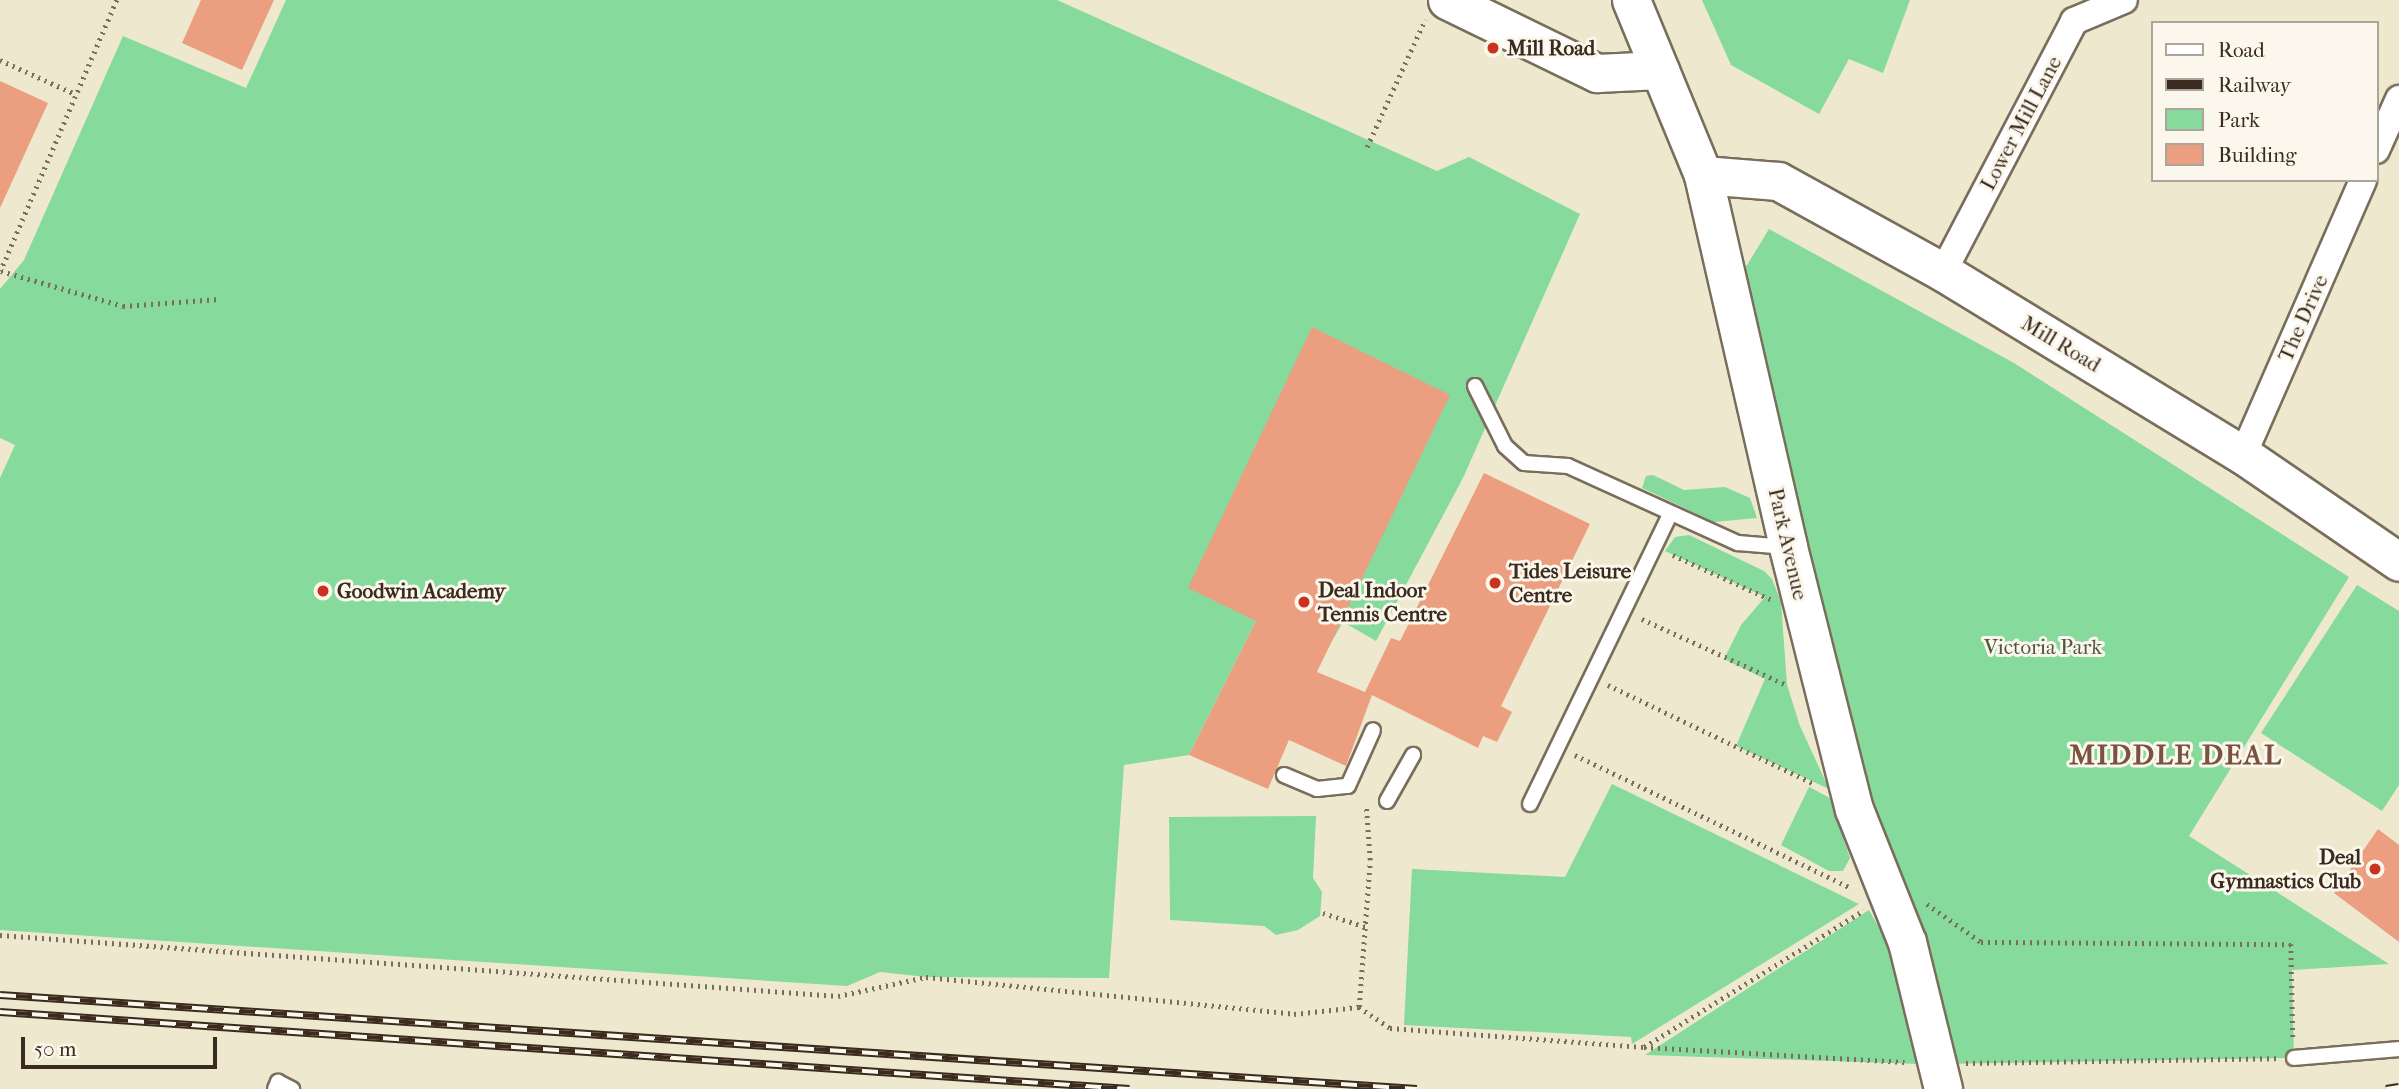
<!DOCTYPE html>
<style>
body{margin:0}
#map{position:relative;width:2399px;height:1089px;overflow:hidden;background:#eee9ce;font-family:"IM FELL French Canon",serif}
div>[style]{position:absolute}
.green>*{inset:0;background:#85da9c}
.building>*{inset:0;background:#eb9f80}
.path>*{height:4.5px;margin-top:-2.25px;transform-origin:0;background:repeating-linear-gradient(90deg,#7a6d5c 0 2px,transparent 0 7px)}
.roads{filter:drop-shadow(2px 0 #7a6d5c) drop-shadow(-2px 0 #7a6d5c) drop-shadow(0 2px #7a6d5c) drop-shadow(0 -2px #7a6d5c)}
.lane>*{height:14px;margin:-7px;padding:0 7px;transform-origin:7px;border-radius:7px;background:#fff}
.street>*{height:26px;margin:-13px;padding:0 13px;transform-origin:13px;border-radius:13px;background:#fff}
.secondary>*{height:37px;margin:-18.5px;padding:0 18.5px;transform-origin:18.5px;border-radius:18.5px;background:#fff}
.rail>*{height:8px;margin-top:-4px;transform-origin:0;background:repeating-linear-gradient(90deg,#fbf7ec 0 16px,#3b2a1e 0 32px);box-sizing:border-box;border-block:2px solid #3b2a1e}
.dots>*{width:19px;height:19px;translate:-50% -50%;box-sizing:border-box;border:4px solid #fbf7ec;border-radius:50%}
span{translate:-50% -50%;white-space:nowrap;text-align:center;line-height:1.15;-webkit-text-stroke:6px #fbf7ec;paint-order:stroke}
.poi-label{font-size:21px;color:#3b2a1e;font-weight:700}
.left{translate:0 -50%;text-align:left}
.right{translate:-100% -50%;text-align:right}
.street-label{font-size:21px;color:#3b2a1e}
.park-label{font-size:21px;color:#4e563e}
.district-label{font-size:28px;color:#795340;font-weight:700;letter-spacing:2px}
.legend{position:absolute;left:2151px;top:21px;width:228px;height:161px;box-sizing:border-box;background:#fbf7ec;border:2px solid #aea59a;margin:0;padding:9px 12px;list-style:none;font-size:21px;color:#3b2a1e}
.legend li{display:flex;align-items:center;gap:14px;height:35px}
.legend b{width:35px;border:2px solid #aea59a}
.scale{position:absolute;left:21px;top:1037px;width:196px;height:32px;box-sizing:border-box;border:4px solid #3b2a1e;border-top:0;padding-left:9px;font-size:21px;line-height:24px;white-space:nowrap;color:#3b2a1e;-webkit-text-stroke:5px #fbf7ec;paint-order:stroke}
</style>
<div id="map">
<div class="green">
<div style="clip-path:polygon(286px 0,1057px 0,1437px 171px,1469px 157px,1580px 214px,1463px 478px,1376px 641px,1343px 622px,1324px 655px,1256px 621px,1189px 755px,1124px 765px,1109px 978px,926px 977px,880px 972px,847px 986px,0 930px,0 478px,15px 445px,0 438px,0 289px,24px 260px,123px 36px,246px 88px)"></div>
<div style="clip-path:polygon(1702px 0,1910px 0,1883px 73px,1849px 59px,1819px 114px,1731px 65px)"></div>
<div style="clip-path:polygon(1769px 229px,2014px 363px,2349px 577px,2189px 836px,2389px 964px,2292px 970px,2294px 1058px,1939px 1064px,1730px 293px)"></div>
<div style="clip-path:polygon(1653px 475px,1684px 490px,1725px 487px,1750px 498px,1757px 518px,1714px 522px,1642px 488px,1646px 476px)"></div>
<div style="clip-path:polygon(1689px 535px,1764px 571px,1772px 579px,1781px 602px,1787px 685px,1800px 726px,1829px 789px,1736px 746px,1765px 679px,1724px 659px,1741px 625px,1765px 597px,1665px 551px,1675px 537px)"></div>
<div style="clip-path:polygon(2357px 585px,2399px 611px,2399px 785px,2382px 811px,2261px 733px)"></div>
<div style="clip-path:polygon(1612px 784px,1859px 904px,1632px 1044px,1631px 1037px,1404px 1025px,1412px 869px,1565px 877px)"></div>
<div style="clip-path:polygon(1809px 787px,1830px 798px,1850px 858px,1843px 871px,1829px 871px,1781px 845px)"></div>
<div style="clip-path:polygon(1316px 816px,1313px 878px,1322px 892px,1320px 916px,1298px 930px,1276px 935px,1264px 926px,1170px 920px,1169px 817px)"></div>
<div style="clip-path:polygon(1869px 910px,1889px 946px,1919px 1064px,1645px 1055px)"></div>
</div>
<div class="building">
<div style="clip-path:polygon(201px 0,274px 0,242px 70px,182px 43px)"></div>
<div style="clip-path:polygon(0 81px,48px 103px,0 208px)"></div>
<div style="clip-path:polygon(1312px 327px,1450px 395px,1317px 672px,1365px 692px,1391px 638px,1400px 641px,1484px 473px,1590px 524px,1501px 706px,1512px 712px,1497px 742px,1483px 736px,1478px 748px,1372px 695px,1346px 766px,1289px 740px,1268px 789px,1189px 755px,1256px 621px,1188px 588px)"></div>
<div style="clip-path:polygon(2378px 829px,2399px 845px,2399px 942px,2334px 893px)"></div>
</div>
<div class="path">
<div style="left:117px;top:0;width:295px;rotate:113.2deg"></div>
<div style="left:1px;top:271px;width:127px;rotate:16deg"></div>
<div style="left:123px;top:306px;width:96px;rotate:-4.2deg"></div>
<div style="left:0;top:60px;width:80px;rotate:24.3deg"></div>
<div style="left:1367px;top:147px;width:140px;rotate:-65.5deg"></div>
<div style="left:1673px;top:555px;width:107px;rotate:24.4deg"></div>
<div style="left:1642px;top:619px;width:159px;rotate:24.5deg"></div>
<div style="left:1608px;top:685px;width:229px;rotate:25.6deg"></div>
<div style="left:1575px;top:755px;width:306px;rotate:25.7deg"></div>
<div style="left:1927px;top:904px;width:66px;rotate:35.1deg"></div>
<div style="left:1981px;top:942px;width:310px;rotate:0.4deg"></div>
<div style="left:2291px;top:944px;width:94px;rotate:88.8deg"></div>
<div style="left:1323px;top:913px;width:45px;rotate:18deg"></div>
<div style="left:0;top:935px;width:840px;rotate:4.16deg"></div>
<div style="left:838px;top:996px;width:90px;rotate:-12.2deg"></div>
<div style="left:926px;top:977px;width:370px;rotate:5.7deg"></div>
<div style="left:1294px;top:1014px;width:65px;rotate:-6.1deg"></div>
<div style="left:1359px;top:1007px;width:37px;rotate:34deg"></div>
<div style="left:1390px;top:1028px;width:255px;rotate:4.3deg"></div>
<div style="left:1644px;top:1047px;width:259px;rotate:-31.9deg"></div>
<div style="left:1359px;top:1007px;width:147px;rotate:-85.7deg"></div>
<div style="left:1370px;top:860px;width:54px;rotate:-94.2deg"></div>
<div style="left:1644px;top:1047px;width:261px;rotate:3.3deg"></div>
<div style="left:1966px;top:1063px;width:310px;rotate:-0.9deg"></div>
</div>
<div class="roads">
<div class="lane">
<div style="left:1475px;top:386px;width:67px;rotate:63.4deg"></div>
<div style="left:1505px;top:446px;width:25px;rotate:42deg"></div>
<div style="left:1524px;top:463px;width:44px;rotate:3.9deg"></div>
<div style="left:1568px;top:466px;width:187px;rotate:24.4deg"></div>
<div style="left:1738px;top:543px;width:48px;rotate:4.8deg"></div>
<div style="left:1284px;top:775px;width:36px;rotate:23deg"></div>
<div style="left:1317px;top:789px;width:31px;rotate:-6deg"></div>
<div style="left:1348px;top:786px;width:61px;rotate:-65.9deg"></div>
<div style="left:1387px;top:801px;width:53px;rotate:-60.5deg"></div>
<div style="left:1530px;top:804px;width:321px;rotate:-64.2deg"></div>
<div style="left:2294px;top:1058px;width:105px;rotate:-4.9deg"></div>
<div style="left:275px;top:1089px;width:8px;rotate:-67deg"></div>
<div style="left:278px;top:1082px;width:16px;rotate:27deg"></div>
</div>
<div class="street">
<div style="left:2376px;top:150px;width:56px;rotate:-65.7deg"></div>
<div style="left:1943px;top:272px;width:283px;rotate:-62.4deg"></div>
<div style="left:2074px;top:21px;width:54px;rotate:-22.8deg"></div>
<div style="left:2243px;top:455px;width:300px;rotate:-66.4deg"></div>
</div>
<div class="secondary">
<div style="left:1447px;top:0;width:167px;rotate:26deg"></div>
<div style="left:1597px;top:73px;width:63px;rotate:-2.7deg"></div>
<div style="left:1631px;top:0;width:189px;rotate:67.6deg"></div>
<div style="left:1703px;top:175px;width:382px;rotate:77.1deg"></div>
<div style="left:1788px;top:547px;width:270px;rotate:75.9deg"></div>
<div style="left:1854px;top:809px;width:143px;rotate:68.3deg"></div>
<div style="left:1907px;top:942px;width:151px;rotate:76.2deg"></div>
<div style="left:1703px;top:175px;width:75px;rotate:4.6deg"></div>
<div style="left:1778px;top:181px;width:188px;rotate:28.9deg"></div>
<div style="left:1943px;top:272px;width:351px;rotate:31.4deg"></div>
<div style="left:2243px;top:455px;width:189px;rotate:34.4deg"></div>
</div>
</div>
<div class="rail">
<div style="left:0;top:995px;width:1420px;rotate:3.8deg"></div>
<div style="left:0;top:1012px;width:1132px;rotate:3.9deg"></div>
<div style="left:2386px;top:1089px;width:13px;rotate:-9deg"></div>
</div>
<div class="dots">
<div style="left:1493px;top:48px;background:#c8321e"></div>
<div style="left:1495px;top:583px;background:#c8321e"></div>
<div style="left:323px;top:591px;background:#c8321e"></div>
<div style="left:1304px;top:602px;background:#c8321e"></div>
<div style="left:2375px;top:869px;background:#c8321e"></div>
</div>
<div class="poi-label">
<span class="left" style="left:1507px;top:48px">Mill Road</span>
<span class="left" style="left:1509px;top:583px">Tides Leisure<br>Centre</span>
<span class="left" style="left:1318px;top:602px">Deal Indoor<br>Tennis Centre</span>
<span class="left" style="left:337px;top:591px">Goodwin Academy</span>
<span class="right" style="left:2361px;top:869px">Deal<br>Gymnastics Club</span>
</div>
<div class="street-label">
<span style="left:2021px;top:123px;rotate:-62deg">Lower Mill Lane</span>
<span style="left:2303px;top:318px;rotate:-66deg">The Drive</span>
<span style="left:2061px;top:344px;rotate:31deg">Mill Road</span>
<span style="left:1788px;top:544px;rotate:77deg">Park Avenue</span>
</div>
<div class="park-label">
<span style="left:2043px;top:647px">Victoria Park</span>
</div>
<div class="district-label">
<span style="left:2176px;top:755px">MIDDLE DEAL</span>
</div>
<ul class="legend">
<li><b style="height:9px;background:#fff"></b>Road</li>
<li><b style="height:9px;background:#3b2a1e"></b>Railway</li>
<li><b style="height:19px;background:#85da9c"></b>Park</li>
<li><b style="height:19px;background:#eb9f80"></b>Building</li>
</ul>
<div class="scale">50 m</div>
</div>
